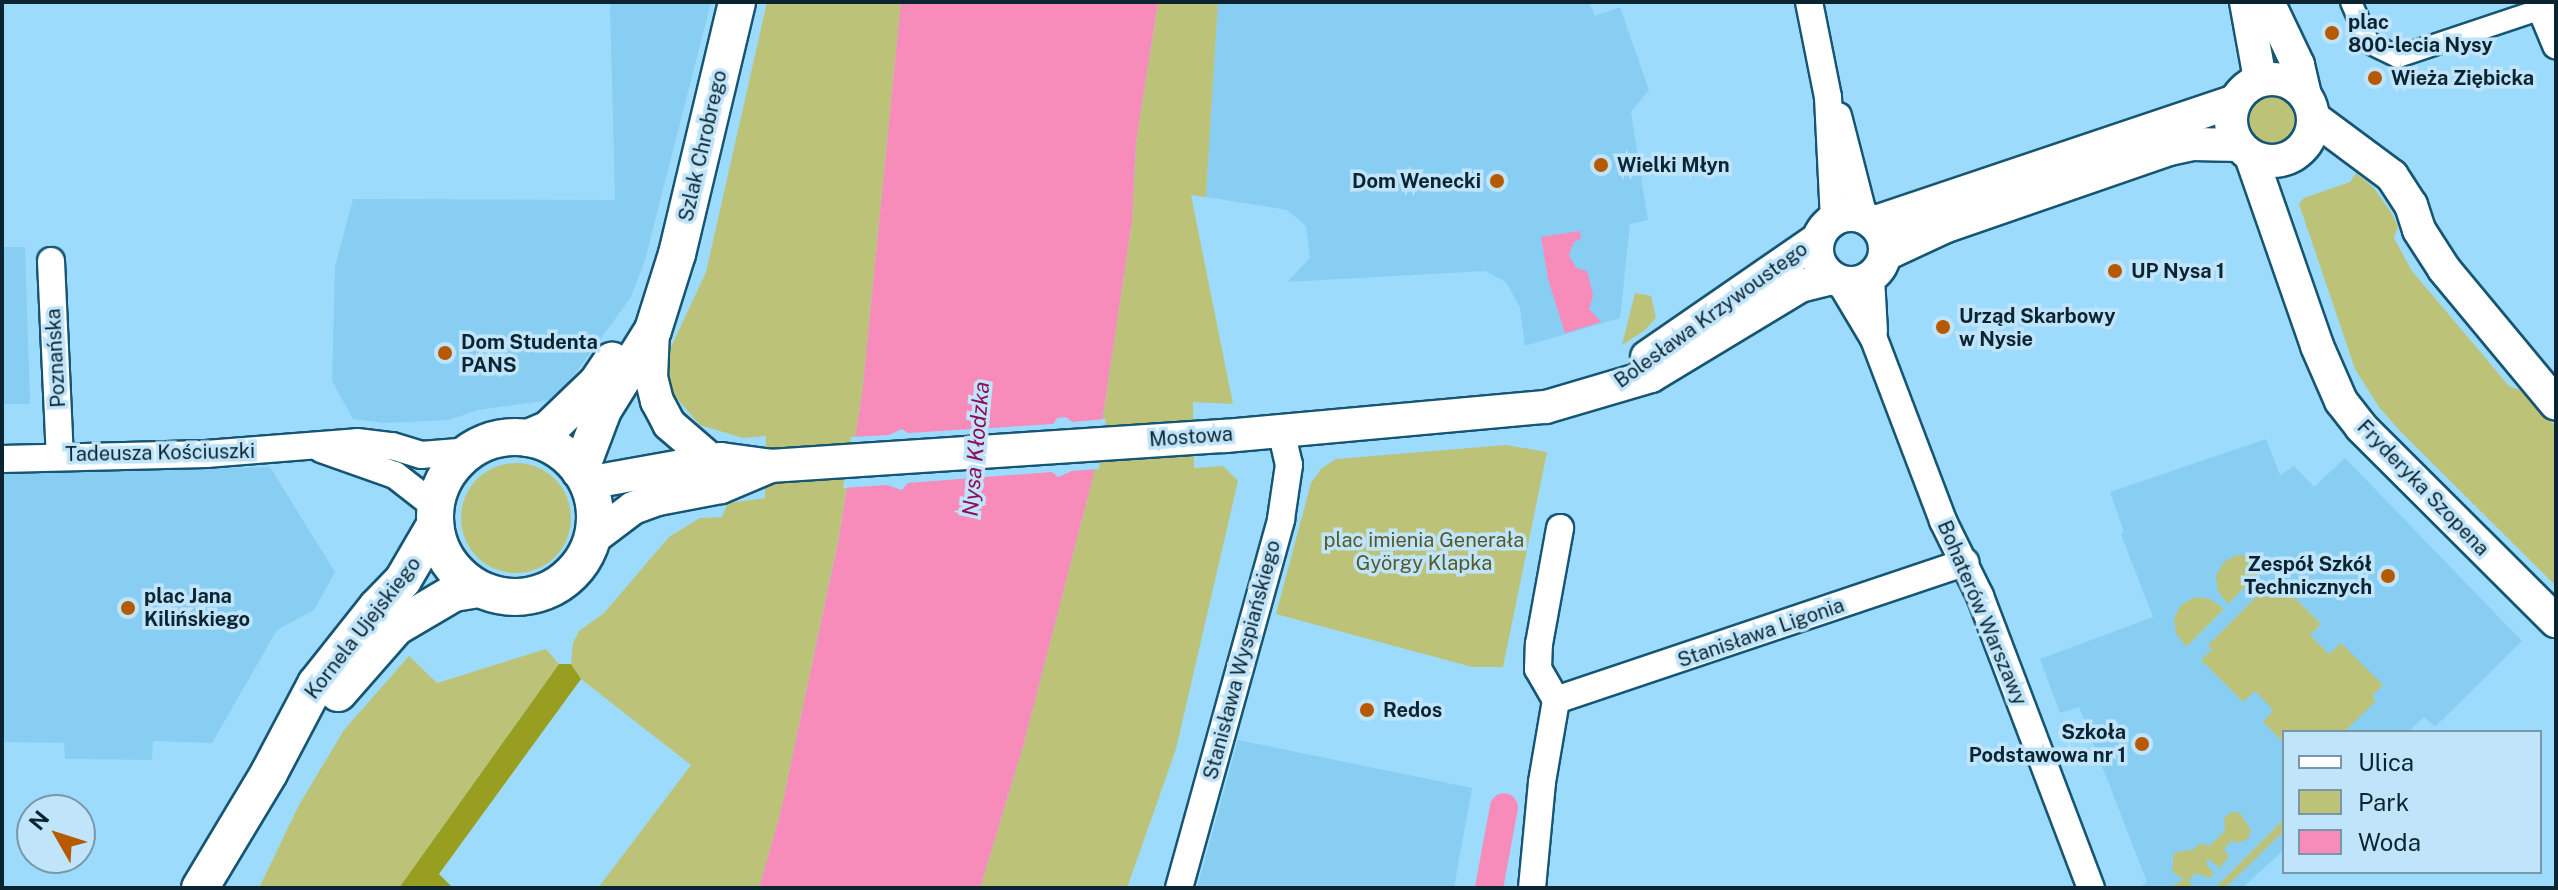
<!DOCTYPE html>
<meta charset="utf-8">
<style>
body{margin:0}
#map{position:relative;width:2558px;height:890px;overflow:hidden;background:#9ddbfd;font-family:"Public Sans",sans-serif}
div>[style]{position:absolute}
.built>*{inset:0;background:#88cef3}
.green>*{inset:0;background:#bcc379}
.round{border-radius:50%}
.forest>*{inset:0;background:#989f20}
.water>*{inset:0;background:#f78bba}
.pier>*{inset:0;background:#9ddbfd}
.canal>*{height:28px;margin:-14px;padding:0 14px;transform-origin:14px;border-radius:14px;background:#f78bba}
.roads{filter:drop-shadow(2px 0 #165673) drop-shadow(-2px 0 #165673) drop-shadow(0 2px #165673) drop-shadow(0 -2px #165673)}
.pedestrian>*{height:20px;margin:-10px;padding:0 10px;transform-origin:10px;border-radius:10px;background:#fff}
.minor>*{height:26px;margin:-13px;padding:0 13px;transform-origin:13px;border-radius:13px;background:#fff}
.tertiary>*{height:32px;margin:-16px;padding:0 16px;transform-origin:16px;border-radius:16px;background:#fff}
.tertiary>.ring{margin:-16px;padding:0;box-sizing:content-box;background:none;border:32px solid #fff;border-radius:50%}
.secondary>*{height:36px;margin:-18px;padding:0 18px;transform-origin:18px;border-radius:18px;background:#fff}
.secondary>.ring{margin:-18px;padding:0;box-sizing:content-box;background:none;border:36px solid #fff;border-radius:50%}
.dots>*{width:22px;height:22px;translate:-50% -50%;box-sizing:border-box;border:4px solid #c0e4f9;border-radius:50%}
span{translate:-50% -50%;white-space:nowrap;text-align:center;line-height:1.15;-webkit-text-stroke:7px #c0e4f9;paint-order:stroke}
.poi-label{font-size:20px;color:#0b2431;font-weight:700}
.left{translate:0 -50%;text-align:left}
.right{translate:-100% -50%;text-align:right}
.street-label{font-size:20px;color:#0b2431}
.park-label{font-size:20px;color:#55592a}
.water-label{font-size:22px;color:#900c58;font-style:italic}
.frame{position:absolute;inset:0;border:4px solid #0b2431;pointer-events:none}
.legend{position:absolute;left:2282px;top:730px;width:260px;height:144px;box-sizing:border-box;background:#c0e4f9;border:2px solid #7897a9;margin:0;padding:10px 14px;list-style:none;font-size:24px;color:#0b2431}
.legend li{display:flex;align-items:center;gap:16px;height:40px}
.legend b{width:40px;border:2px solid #7897a9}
.north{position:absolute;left:16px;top:794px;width:80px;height:80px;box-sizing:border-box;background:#c0e4f9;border:2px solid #7897a9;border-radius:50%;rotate:309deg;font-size:22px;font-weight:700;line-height:32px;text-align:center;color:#0b2431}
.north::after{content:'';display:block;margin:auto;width:28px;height:36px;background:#b65900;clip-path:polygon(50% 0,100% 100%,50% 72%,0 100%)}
</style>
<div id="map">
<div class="built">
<div style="clip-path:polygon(610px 2px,711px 2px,645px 260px,631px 297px,557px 399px,478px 410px,449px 420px,384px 423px,353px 419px,332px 381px,335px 266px,353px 199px,615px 200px)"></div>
<div style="clip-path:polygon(1218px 2px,1589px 2px,1595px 16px,1620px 7px,1649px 90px,1631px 112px,1648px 220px,1630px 224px,1620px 318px,1525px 346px,1520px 308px,1506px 282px,1485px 271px,1287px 282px,1310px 258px,1306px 226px,1287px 210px,1206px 197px)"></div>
<div style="clip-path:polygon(2px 247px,25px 247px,30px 404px,2px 404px)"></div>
<div style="clip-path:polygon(2266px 439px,2280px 475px,2294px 466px,2314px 487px,2345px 458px,2522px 641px,2435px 727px,2424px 717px,2408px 732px,2284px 732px,2284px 850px,2242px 888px,2138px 888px,2147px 882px,2079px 707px,2060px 713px,2040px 659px,2153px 617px,2121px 534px,2124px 532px,2110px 492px)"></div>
<div style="clip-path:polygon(270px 467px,335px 572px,314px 610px,277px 630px,212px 743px,153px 741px,152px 760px,65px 759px,64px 743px,2px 742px,2px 474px)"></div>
<div style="clip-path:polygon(1238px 740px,1472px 788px,1454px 888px,1197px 888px)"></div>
</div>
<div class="green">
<div style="clip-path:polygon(767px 2px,901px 2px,862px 395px,839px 536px,780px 815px,759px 888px,598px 888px,691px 765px,581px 679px,571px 664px,573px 643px,579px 631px,604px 613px,669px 537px,700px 518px,722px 517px,728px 503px,765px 498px,766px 436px,743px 438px,700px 425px,675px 396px,668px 396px,665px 360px,706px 272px)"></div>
<div style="clip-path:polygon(1158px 2px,1218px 2px,1206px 197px,1191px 195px,1233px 404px,1193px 402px,1194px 468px,1223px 466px,1238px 481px,1176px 749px,1127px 888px,980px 888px,1024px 743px,1095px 469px,1132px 221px,1136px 142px)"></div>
<div class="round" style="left:2246px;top:96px;width:50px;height:50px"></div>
<div style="clip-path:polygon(2356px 173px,2373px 187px,2391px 212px,2398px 226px,2394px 238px,2412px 271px,2509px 386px,2525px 392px,2556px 427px,2556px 586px,2401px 432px,2379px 407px,2355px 369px,2299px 204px,2304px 198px,2350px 182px)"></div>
<div style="clip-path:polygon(1635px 293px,1651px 296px,1656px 318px,1645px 330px,1622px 345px)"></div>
<div style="clip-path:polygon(1506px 445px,1547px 452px,1503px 667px,1472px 667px,1276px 614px,1311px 483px,1322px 468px,1336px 459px)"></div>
<div class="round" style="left:461px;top:463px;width:110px;height:110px"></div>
<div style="clip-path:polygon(2237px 555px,2252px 556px,2265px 567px,2228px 604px,2218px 591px,2216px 576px,2224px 562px)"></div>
<div style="clip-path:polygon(2279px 582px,2321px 624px,2310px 635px,2329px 654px,2341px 643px,2383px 685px,2372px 696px,2376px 701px,2344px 732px,2284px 732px,2284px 743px,2263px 722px,2273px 710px,2255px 691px,2243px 702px,2201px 660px,2212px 649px,2208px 645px,2264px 589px,2268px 593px)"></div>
<div style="clip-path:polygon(2195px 597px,2210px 599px,2224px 609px,2186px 647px,2176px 633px,2174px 618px,2181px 605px)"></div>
<div style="clip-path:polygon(546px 649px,559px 664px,399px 888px,259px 888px,299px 805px,344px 730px,409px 656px,437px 683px)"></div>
<div style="clip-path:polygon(2231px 812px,2240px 813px,2251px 830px,2248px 839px,2237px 843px,2232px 840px,2224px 849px,2229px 857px,2220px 868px,2208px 859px,2206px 863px,2214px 874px,2209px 878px,2196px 873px,2189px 880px,2192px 888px,2167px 888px,2184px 880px,2172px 871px,2174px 853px,2195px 849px,2200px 843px,2209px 846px,2225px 831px,2224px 818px)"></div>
<div style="clip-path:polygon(2284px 819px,2284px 831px,2225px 888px,2215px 888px)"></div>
</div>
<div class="forest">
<div style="clip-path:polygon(559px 664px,571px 664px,581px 679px,439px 874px,453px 888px,399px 888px)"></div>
</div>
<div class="water">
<div style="clip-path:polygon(901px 2px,1158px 2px,1136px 142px,1132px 221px,1095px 469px,1024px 743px,980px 888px,759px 888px,780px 815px,839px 537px,862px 395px)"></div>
<div style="clip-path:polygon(1580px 231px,1581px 238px,1573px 243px,1569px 255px,1576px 268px,1587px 271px,1593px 295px,1589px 309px,1601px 322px,1565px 333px,1548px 279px,1541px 237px)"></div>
</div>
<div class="pier">
<div style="clip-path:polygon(1066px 417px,1072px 422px,1106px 419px,1099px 469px,1072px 471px,1058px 477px,1052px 472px,908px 483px,902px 490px,887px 485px,843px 488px,851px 437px,889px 435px,902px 429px,908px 433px,1053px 424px,1057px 418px)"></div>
</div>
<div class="canal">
<div style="left:1489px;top:888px;width:82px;rotate:-79.5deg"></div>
</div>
<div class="roads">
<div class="pedestrian">
<div style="left:2351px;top:2px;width:45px;rotate:66.3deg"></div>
<div style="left:2369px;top:43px;width:32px;rotate:26deg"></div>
<div style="left:2398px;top:57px;width:167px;rotate:-18.5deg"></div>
</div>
<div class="minor">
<div style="left:1809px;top:2px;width:97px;rotate:78.7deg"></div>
<div style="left:1828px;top:97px;width:123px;rotate:87.2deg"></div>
<div style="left:2538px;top:2px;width:47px;rotate:67.3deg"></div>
<div style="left:1838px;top:116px;width:104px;rotate:75.6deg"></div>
<div style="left:51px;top:261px;width:195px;rotate:87.4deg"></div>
<div style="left:1871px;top:278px;width:53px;rotate:86.8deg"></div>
<div style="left:1840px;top:282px;width:66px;rotate:59.2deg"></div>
<div style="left:1874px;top:339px;width:195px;rotate:69.2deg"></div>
<div style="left:1943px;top:521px;width:84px;rotate:63.7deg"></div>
<div style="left:1980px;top:596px;width:312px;rotate:69.2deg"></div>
<div style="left:321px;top:449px;width:78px;rotate:19.4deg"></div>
<div style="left:395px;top:475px;width:52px;rotate:38deg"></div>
<div style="left:2px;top:459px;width:204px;rotate:-1.4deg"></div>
<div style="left:206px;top:454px;width:151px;rotate:-4.5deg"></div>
<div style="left:357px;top:442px;width:35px;rotate:7deg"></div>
<div style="left:392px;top:446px;width:30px;rotate:17deg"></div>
<div style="left:421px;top:455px;width:50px;rotate:-4.6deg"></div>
<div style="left:1556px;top:700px;width:432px;rotate:-18.6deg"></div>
<div style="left:1179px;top:888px;width:383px;rotate:-74.5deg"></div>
<div style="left:1281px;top:519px;width:55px;rotate:-81.6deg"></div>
<div style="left:1289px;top:465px;width:37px;rotate:-103deg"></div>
<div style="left:1532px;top:888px;width:106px;rotate:-84.6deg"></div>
<div style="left:1542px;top:782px;width:83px;rotate:-80.3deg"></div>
<div style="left:1556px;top:700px;width:36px;rotate:-120deg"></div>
<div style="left:1538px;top:669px;width:25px;rotate:-88deg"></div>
<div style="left:1539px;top:644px;width:118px;rotate:-79.7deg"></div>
</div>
<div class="tertiary">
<div style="left:2246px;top:2px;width:78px;rotate:79.7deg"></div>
<div style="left:2268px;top:2px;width:70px;rotate:64.5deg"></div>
<div style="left:2298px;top:65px;width:31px;rotate:77deg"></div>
<div class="ring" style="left:2231px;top:79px;width:50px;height:50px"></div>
<div style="left:2314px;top:118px;width:97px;rotate:36.6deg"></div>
<div style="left:2392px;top:176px;width:35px;rotate:57deg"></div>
<div style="left:2411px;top:205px;width:26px;rotate:72deg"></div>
<div style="left:2419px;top:230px;width:46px;rotate:57.3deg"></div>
<div style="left:2444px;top:269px;width:175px;rotate:50.3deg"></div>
<div style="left:2251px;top:156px;width:201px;rotate:70.8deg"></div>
<div style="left:2317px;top:346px;width:60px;rotate:66.4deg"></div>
<div style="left:2341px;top:401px;width:33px;rotate:52deg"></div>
<div style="left:2361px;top:427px;width:275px;rotate:44.9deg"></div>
<div class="ring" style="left:1817px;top:215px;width:36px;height:36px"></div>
<div style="left:1873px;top:223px;width:382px;rotate:-18.6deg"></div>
<div style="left:1886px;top:254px;width:64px;rotate:-25deg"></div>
<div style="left:1944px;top:227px;width:238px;rotate:-19.1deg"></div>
<div style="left:2169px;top:149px;width:25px;rotate:-12deg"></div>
<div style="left:2193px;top:144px;width:46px;rotate:1.2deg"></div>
<div style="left:653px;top:330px;width:47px;rotate:92.4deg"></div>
<div style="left:651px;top:377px;width:25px;rotate:76deg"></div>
<div style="left:657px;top:401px;width:26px;rotate:62deg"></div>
<div style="left:669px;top:424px;width:55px;rotate:40.6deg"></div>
<div style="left:1647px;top:357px;width:208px;rotate:-34.6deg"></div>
<div style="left:587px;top:483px;width:136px;rotate:-10.2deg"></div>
<div style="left:721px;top:459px;width:50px;rotate:8deg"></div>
<div style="left:771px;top:466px;width:455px;rotate:-3.8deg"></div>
<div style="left:1225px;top:436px;width:322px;rotate:-5.2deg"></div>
<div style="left:1546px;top:407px;width:109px;rotate:-16.4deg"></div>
<div style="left:1651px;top:376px;width:174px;rotate:-31.1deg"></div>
<div style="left:1800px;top:286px;width:33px;rotate:-14deg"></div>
<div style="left:592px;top:539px;width:51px;rotate:-37.1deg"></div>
<div style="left:633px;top:508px;width:27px;rotate:-20deg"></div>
<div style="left:658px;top:499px;width:64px;rotate:-10.8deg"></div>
<div style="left:721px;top:487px;width:54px;rotate:-22.8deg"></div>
</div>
<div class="secondary">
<div class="ring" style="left:435px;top:437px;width:124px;height:124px"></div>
<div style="left:528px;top:438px;width:23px;rotate:-23deg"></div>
<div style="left:549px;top:429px;width:66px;rotate:-43.8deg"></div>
<div style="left:597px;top:383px;width:27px;rotate:-56deg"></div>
<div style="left:580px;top:471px;width:65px;rotate:-69.3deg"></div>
<div style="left:603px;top:410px;width:94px;rotate:-58deg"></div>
<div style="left:653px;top:330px;width:80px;rotate:-72.5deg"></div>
<div style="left:677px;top:254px;width:259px;rotate:-76.6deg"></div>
<div style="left:338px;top:693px;width:88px;rotate:-48.7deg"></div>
<div style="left:396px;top:627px;width:67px;rotate:-30.4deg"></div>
<div style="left:454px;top:593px;width:25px;rotate:-9deg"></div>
<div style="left:200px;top:888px;width:134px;rotate:-59deg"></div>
<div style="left:269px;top:773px;width:101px;rotate:-62.2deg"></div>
<div style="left:316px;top:684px;width:98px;rotate:-51.6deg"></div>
<div style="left:377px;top:607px;width:37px;rotate:-46deg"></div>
<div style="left:403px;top:580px;width:64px;rotate:-59.8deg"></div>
</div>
</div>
<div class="dots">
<div style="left:2332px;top:33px;background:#b65900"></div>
<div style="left:2375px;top:78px;background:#b65900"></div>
<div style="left:1601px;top:165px;background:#b65900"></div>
<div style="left:1497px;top:181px;background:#b65900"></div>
<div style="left:2115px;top:271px;background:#b65900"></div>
<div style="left:1943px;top:327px;background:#b65900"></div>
<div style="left:445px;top:353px;background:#b65900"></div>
<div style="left:2388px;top:576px;background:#b65900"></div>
<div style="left:128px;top:608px;background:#b65900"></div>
<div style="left:1367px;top:710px;background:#b65900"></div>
<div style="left:2142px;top:744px;background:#b65900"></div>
</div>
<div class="poi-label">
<span class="left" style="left:2348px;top:34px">plac<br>800-lecia Nysy</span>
<span class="left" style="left:2391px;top:78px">Wieża Ziębicka</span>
<span class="left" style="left:1617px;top:165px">Wielki Młyn</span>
<span class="right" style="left:1481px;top:181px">Dom Wenecki</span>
<span class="left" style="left:2131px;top:271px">UP Nysa 1</span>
<span class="left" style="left:1959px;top:328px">Urząd Skarbowy<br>w Nysie</span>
<span class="left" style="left:461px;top:354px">Dom Studenta<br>PANS</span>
<span class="right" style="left:2372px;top:576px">Zespół Szkół<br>Technicznych</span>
<span class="left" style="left:144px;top:608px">plac Jana<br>Kilińskiego</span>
<span class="left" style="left:1383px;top:710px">Redos</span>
<span class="right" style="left:2126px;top:744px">Szkoła<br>Podstawowa nr 1</span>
</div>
<div class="street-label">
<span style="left:703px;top:146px;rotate:-77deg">Szlak Chrobrego</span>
<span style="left:1711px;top:315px;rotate:-36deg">Bolesława Krzywoustego</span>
<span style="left:56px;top:358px;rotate:-93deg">Poznańska</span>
<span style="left:1191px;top:437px;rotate:-4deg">Mostowa</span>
<span style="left:160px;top:453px;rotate:-1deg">Tadeusza Kościuszki</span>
<span style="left:2423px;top:488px;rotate:46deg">Fryderyka Szopena</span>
<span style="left:1982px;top:613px;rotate:67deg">Bohaterów Warszawy</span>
<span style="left:363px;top:628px;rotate:-52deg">Kornela Ujejskiego</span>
<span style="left:1761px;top:633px;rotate:-19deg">Stanisława Ligonia</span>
<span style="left:1242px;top:660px;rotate:-75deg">Stanisława Wyspiańskiego</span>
</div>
<div class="park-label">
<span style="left:1424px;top:552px">plac imienia Generała<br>György Klapka</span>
</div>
<div class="water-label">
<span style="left:976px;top:449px;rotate:-85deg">Nysa Kłodzka</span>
</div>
<div class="frame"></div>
<ul class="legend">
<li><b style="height:10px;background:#fff"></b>Ulica</li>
<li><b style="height:22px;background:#bcc379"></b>Park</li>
<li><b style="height:22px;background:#f78bba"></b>Woda</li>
</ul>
<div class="north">N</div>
</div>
